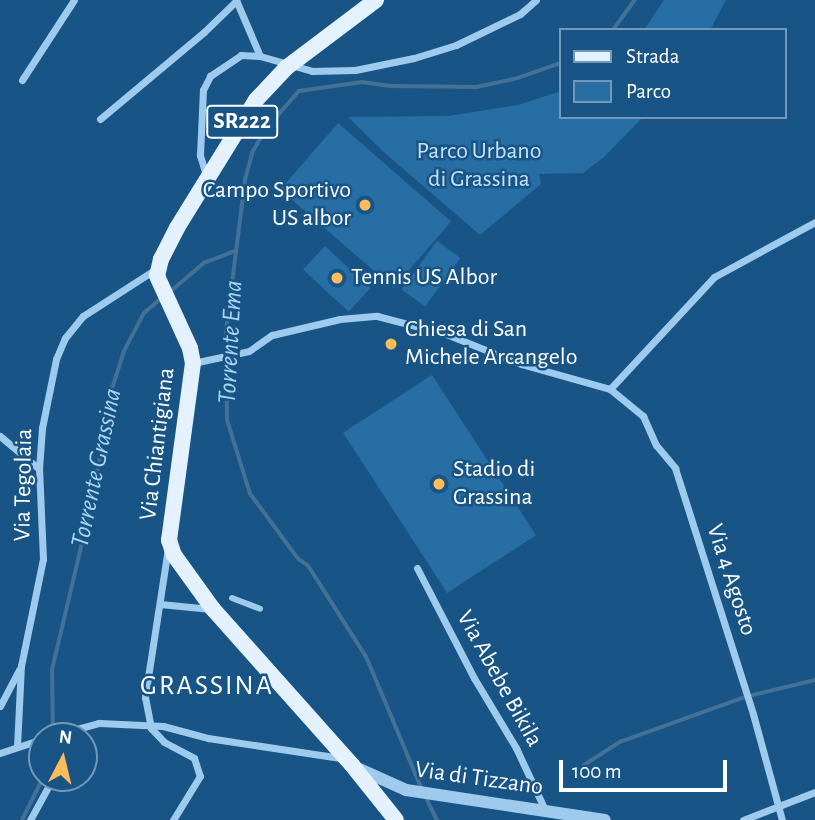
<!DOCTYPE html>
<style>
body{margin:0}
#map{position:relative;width:815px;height:820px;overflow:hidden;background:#185586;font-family:"Alegreya Sans",sans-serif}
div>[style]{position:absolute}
.green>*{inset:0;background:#276ea4;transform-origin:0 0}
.stream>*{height:3.5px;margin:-1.75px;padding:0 1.75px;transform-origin:1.75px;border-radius:1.75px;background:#447195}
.pedestrian>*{height:6px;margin:-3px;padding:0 3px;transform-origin:3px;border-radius:3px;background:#9ecbed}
.minor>*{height:7px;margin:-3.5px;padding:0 3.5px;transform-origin:3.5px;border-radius:3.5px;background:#9ecbed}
.tertiary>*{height:12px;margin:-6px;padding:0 6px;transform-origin:6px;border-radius:6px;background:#9ecbed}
.primary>*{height:16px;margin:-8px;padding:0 8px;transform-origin:8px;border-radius:8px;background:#e4f2ff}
.dots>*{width:19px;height:19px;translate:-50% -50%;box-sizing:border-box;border:4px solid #185586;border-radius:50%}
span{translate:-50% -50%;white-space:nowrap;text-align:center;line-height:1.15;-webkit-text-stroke:5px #185586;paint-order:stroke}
.shield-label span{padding:2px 5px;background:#185586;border:2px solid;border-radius:5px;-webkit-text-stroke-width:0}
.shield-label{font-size:23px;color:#fff;font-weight:700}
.park-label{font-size:24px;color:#c4e2fa}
.poi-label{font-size:24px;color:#fff}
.right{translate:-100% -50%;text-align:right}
.left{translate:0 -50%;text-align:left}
.street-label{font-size:24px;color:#fff}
.water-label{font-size:26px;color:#aad5f4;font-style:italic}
.quarter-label{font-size:28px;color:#fff;letter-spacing:2px}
.legend{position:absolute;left:559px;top:28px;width:228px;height:91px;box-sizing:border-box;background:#185586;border:2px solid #7499b6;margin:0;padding:9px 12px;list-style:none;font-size:21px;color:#fff}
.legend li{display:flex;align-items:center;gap:14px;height:35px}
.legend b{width:35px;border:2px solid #7499b6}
.north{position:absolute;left:28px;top:722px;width:70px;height:70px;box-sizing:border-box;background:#185586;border:2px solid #7499b6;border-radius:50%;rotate:7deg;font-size:19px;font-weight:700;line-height:28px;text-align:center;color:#fff}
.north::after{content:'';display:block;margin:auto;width:24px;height:32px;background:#ffbc5a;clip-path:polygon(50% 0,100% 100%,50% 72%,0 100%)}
.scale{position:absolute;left:559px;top:760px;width:168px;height:32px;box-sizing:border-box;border:4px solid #fff;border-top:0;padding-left:9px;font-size:21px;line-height:24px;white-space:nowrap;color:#fff;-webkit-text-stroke:5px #185586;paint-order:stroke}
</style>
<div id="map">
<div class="green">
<div style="clip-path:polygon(664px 0,726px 0,710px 30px,644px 30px)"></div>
<div style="clip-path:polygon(561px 91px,561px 117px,643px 117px,604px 157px,583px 173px,539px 174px,541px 184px,480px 235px,386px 154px,348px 117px,448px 116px,518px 105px)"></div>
<div style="left:338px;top:123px;width:150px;height:88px;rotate:41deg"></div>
<div style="left:437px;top:241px;width:29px;height:60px;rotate:36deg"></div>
<div style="left:325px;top:246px;width:62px;height:32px;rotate:43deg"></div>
<div style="left:432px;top:375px;width:191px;height:106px;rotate:57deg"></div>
</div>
<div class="stream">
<div style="left:613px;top:30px;width:37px;rotate:-54deg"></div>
<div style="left:171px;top:291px;width:43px;rotate:-40.3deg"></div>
<div style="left:204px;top:263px;width:33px;rotate:-21deg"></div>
<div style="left:753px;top:695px;width:64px;rotate:-13.6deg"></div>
<div style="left:53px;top:734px;width:64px;rotate:-90.9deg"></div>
<div style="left:52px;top:670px;width:182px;rotate:-76.7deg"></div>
<div style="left:94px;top:493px;width:99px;rotate:-80.7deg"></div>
<div style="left:110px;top:395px;width:46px;rotate:-72.3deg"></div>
<div style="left:124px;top:351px;width:43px;rotate:-62.2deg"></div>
<div style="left:144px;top:313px;width:23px;rotate:-40deg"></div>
<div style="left:584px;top:765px;width:43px;rotate:-32.6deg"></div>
<div style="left:620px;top:742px;width:130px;rotate:-19.8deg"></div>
<div style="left:422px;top:790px;width:144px;rotate:-112.8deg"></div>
<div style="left:366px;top:657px;width:108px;rotate:-122.5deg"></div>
<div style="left:308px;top:566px;width:12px;rotate:-145deg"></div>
<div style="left:298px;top:559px;width:81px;rotate:-126.4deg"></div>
<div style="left:250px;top:494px;width:77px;rotate:-107.3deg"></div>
<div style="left:227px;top:420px;width:89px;rotate:-90.6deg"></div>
<div style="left:226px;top:331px;width:152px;rotate:-82.8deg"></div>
<div style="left:245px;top:180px;width:28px;rotate:-75deg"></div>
<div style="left:252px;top:153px;width:28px;rotate:-60deg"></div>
<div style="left:266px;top:129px;width:50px;rotate:-49deg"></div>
<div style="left:299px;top:91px;width:64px;rotate:-8.1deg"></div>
<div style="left:362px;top:82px;width:30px;rotate:8deg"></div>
<div style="left:392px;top:86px;width:85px;rotate:0.7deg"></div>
<div style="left:477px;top:87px;width:42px;rotate:-12.4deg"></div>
<div style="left:518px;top:78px;width:46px;rotate:-19.2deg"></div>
<div style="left:426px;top:797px;width:25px;rotate:64deg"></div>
<div style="left:22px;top:820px;width:47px;rotate:-63.4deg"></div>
</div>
<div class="pedestrian">
<div style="left:232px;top:598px;width:30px;rotate:21deg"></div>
</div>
<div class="minor">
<div style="left:236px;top:0;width:61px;rotate:66.8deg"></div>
<div style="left:22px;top:80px;width:95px;rotate:-57deg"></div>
<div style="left:100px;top:119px;width:136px;rotate:-39.9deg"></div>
<div style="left:204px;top:32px;width:45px;rotate:-44.1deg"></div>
<div style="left:206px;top:175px;width:21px;rotate:-107deg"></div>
<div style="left:200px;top:155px;width:65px;rotate:-87.4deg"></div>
<div style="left:203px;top:90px;width:16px;rotate:-63deg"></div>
<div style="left:210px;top:76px;width:37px;rotate:-34deg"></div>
<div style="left:241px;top:55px;width:19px;rotate:3deg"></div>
<div style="left:260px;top:56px;width:54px;rotate:16.1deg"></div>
<div style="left:312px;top:71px;width:43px;rotate:-1.3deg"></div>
<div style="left:355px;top:70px;width:60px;rotate:-11.5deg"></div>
<div style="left:414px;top:58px;width:44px;rotate:-17.2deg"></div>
<div style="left:456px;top:45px;width:71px;rotate:-25.8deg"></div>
<div style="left:520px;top:14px;width:21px;rotate:-41deg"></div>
<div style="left:193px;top:363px;width:57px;rotate:-12.1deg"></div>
<div style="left:249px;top:351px;width:28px;rotate:-35deg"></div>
<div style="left:272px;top:335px;width:70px;rotate:-13.2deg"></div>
<div style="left:340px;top:319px;width:37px;rotate:-5deg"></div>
<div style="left:377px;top:316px;width:71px;rotate:14.6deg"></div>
<div style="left:446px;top:334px;width:81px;rotate:21.8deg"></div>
<div style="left:521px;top:364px;width:92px;rotate:15.7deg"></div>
<div style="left:610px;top:389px;width:43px;rotate:39.3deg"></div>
<div style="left:643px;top:416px;width:32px;rotate:66deg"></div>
<div style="left:656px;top:445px;width:30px;rotate:50deg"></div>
<div style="left:675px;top:468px;width:258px;rotate:72.4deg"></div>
<div style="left:753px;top:714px;width:110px;rotate:74.7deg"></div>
<div style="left:610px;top:389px;width:153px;rotate:-47.1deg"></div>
<div style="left:714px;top:277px;width:115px;rotate:-28.6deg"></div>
<div style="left:0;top:436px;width:51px;rotate:40.2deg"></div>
<div style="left:168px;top:548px;width:151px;rotate:98.8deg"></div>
<div style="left:145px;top:697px;width:32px;rotate:79deg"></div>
<div style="left:151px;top:728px;width:19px;rotate:47deg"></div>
<div style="left:164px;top:742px;width:34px;rotate:28deg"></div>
<div style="left:194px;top:758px;width:19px;rotate:72deg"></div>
<div style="left:200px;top:776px;width:52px;rotate:121.5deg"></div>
<div style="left:417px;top:568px;width:124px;rotate:62.6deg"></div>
<div style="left:474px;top:678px;width:82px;rotate:59deg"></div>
<div style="left:516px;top:748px;width:68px;rotate:64.9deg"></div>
<div style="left:160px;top:604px;width:51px;rotate:5.6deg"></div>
<div style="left:0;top:706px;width:41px;rotate:-62.2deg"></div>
<div style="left:51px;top:736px;width:50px;rotate:-15.2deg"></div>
<div style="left:99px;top:723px;width:64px;rotate:2.7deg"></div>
<div style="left:163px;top:726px;width:47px;rotate:14.9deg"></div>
<div style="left:208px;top:738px;width:134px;rotate:8.6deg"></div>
<div style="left:17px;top:747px;width:81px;rotate:-87.2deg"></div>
<div style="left:21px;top:666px;width:109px;rotate:-78.4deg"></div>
<div style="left:43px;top:559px;width:90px;rotate:-92.5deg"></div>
<div style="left:39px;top:469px;width:41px;rotate:-85.8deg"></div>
<div style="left:42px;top:428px;width:70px;rotate:-78.5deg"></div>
<div style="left:56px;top:359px;width:23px;rotate:-67deg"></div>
<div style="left:65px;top:338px;width:28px;rotate:-51deg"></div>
<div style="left:83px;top:316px;width:87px;rotate:-32.8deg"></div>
<div style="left:0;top:753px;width:44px;rotate:-18.4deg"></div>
<div style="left:30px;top:820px;width:48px;rotate:-61.3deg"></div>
<div style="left:743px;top:820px;width:77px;rotate:-21.3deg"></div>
</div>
<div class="tertiary">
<div style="left:355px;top:767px;width:56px;rotate:24.3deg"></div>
<div style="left:406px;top:790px;width:201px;rotate:8.6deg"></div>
</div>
<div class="primary">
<div style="left:376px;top:0;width:111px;rotate:143deg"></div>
<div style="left:287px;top:67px;width:45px;rotate:133.2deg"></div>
<div style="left:256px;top:100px;width:150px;rotate:121.7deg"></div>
<div style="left:177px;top:228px;width:35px;rotate:117deg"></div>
<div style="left:161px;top:259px;width:17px;rotate:103deg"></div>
<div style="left:157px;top:276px;width:79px;rotate:65.4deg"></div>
<div style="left:190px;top:348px;width:15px;rotate:79deg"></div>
<div style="left:193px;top:363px;width:179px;rotate:97.7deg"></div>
<div style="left:169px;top:540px;width:16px;rotate:72deg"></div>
<div style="left:174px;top:555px;width:67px;rotate:54.2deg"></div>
<div style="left:213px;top:609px;width:209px;rotate:48.3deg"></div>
<div style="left:352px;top:765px;width:70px;rotate:51.3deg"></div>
</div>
<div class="dots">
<div style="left:365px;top:205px;background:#ffbc5a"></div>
<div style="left:337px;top:278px;background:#ffbc5a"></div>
<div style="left:391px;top:344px;background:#ffbc5a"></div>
<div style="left:439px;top:484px;background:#ffbc5a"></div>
</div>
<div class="shield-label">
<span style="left:242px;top:122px">SR222</span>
</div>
<div class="park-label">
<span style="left:479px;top:166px">Parco Urbano<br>di Grassina</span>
</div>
<div class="poi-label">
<span class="right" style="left:351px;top:205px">Campo Sportivo<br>US albor</span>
<span class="left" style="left:351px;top:278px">Tennis US Albor</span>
<span class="left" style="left:405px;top:344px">Chiesa di San<br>Michele Arcangelo</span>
<span class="left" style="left:453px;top:484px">Stadio di<br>Grassina</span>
</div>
<div class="street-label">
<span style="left:158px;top:444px;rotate:-83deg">Via Chiantigiana</span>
<span style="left:24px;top:485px;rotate:-89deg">Via Tegolaia</span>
<span style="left:731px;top:580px;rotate:72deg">Via 4 Agosto</span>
<span style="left:499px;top:679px;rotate:61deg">Via Abebe Bikila</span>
<span style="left:479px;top:779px;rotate:8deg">Via di Tizzano</span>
</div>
<div class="water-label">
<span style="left:231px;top:342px;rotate:-87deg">Torrente Ema</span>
<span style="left:97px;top:468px;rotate:-78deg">Torrente Grassina</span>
</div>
<div class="quarter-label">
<span style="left:207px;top:686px">GRASSINA</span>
</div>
<ul class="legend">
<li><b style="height:9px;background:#e4f2ff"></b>Strada</li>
<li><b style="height:19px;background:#276ea4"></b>Parco</li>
</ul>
<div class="north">N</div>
<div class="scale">100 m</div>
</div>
